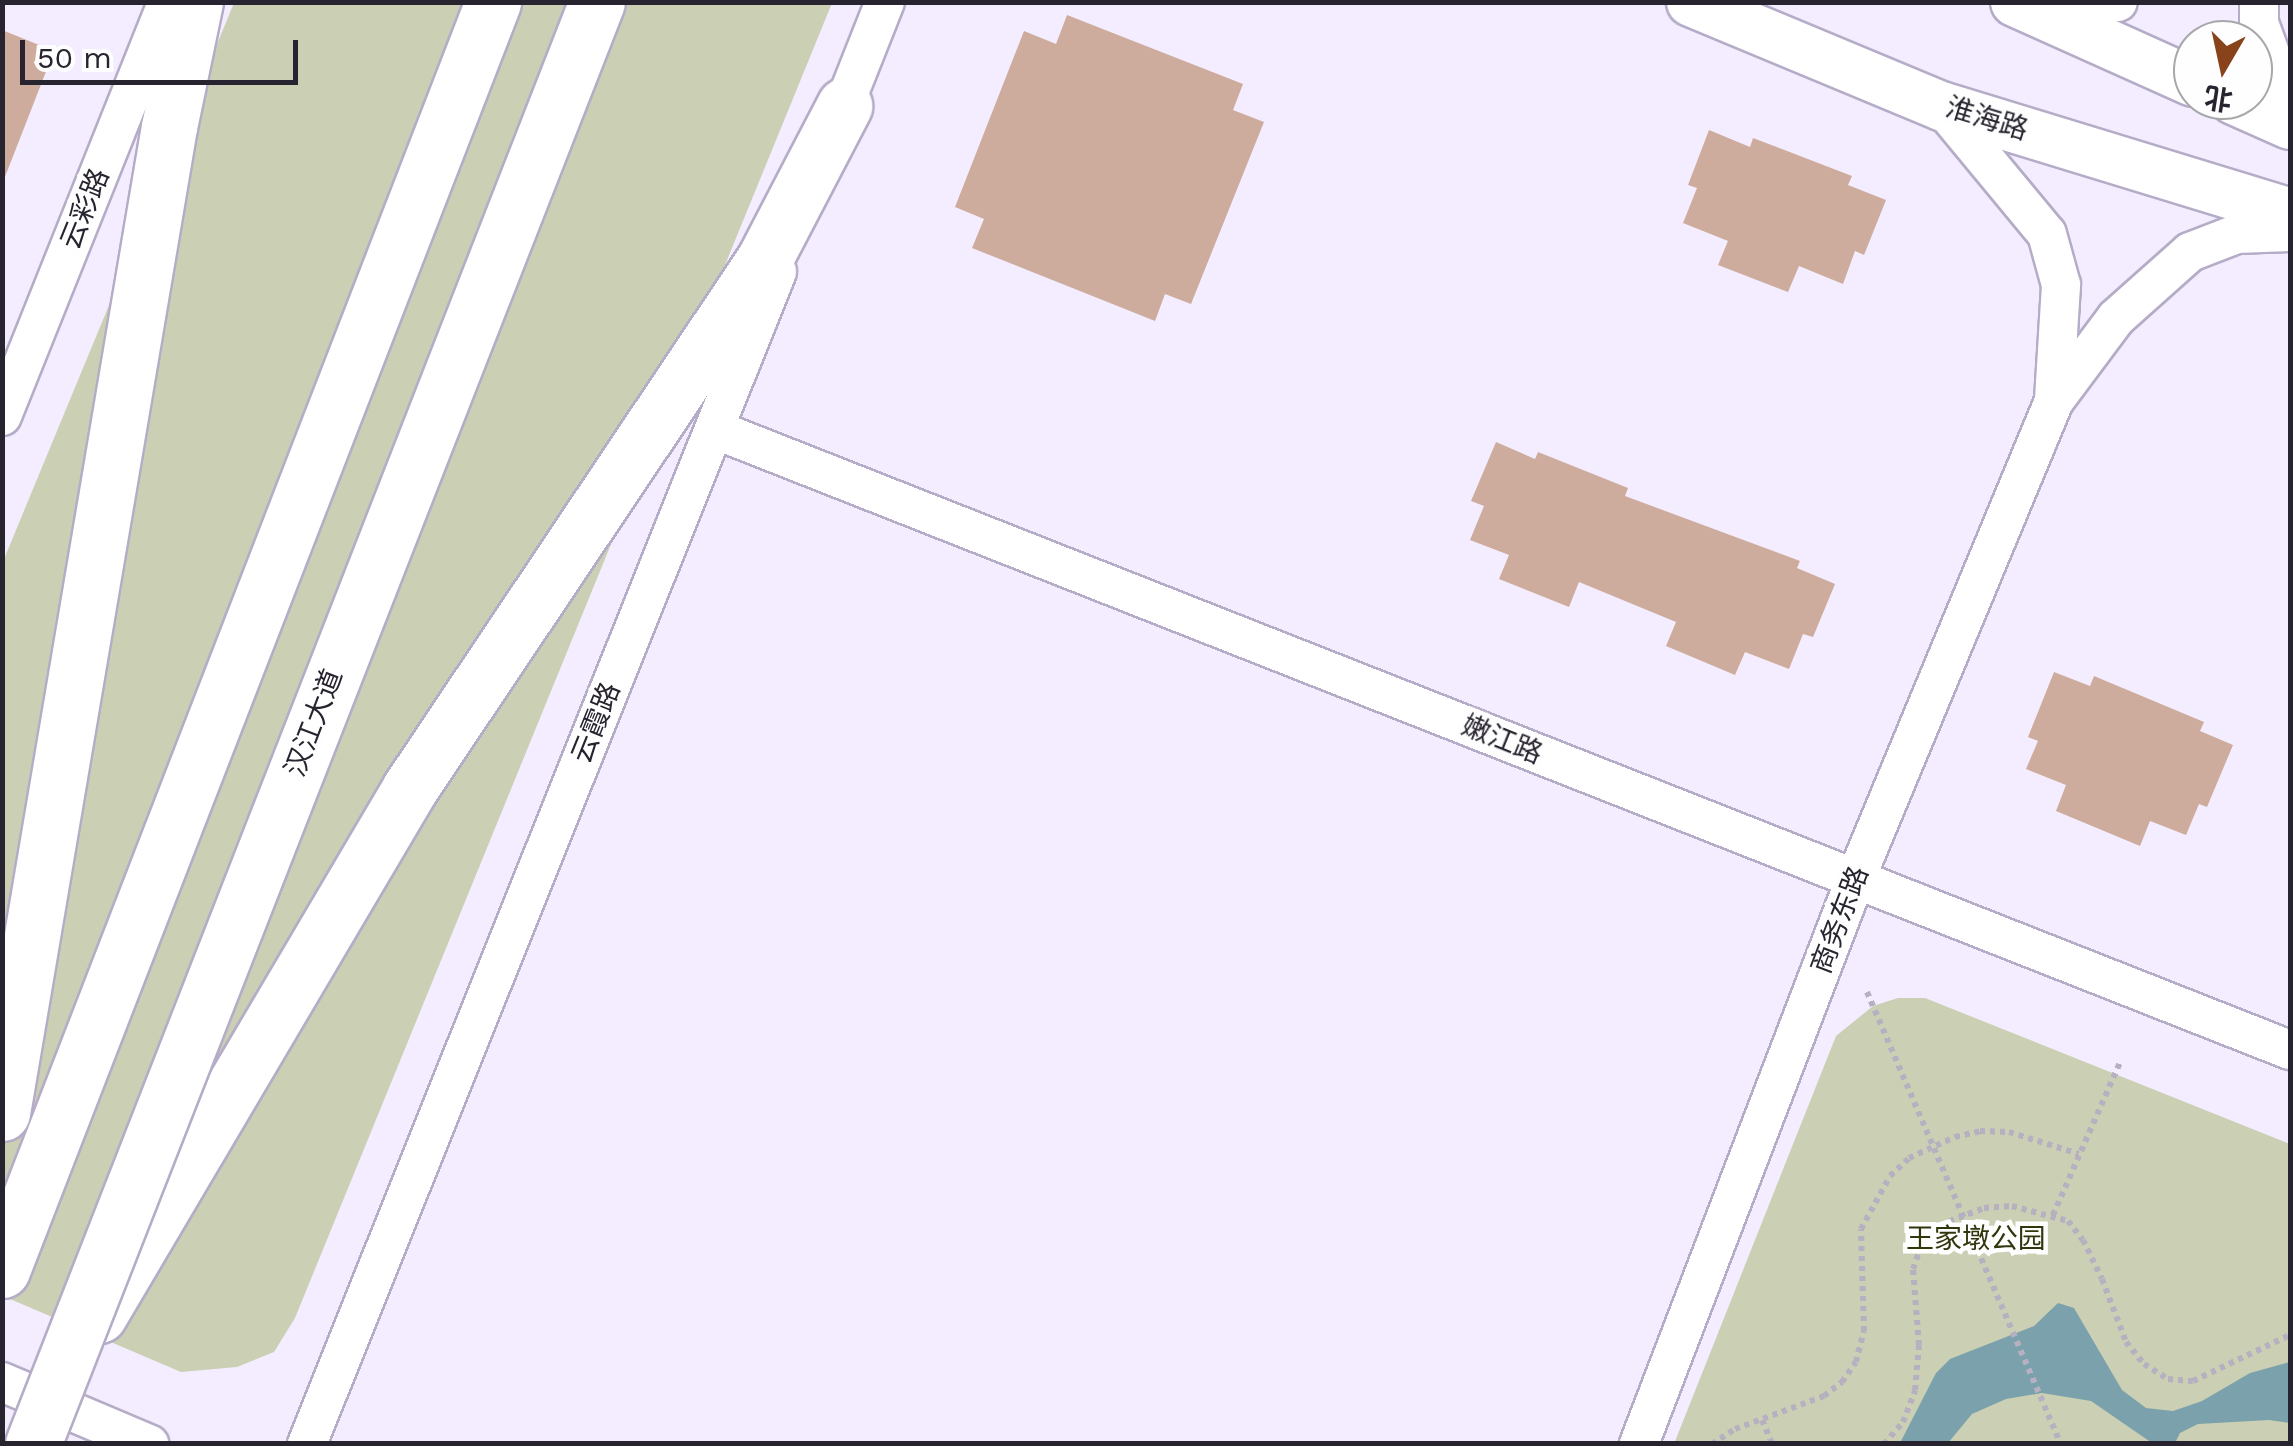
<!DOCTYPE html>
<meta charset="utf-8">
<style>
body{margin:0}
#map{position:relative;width:2293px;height:1446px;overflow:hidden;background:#f3edff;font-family:"Work Sans","Noto Sans SC",sans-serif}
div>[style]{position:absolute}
.green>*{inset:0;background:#cbcfb3}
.water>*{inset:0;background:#7ba2ac}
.building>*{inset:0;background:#ceac9d}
.path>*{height:6px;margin-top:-3px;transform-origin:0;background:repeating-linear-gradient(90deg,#b6b0c0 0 5px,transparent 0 10px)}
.roads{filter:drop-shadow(2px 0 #b5acc7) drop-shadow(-2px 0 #b5acc7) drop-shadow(0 2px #b5acc7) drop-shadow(0 -2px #b5acc7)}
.minor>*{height:38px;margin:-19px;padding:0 19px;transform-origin:19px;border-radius:19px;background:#fff}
.major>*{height:48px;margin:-24px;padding:0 24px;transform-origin:24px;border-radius:24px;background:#fff}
.highway>*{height:55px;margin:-27.5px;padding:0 27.5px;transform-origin:27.5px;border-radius:27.5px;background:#fff}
.bridges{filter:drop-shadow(2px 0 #b5acc7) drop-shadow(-2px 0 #b5acc7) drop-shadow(0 2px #b5acc7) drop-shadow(0 -2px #b5acc7)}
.highway-bridge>*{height:55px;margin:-27.5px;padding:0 27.5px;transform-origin:27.5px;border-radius:27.5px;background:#fff}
span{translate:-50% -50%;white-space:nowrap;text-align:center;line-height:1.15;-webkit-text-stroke:9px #fefefe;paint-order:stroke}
.street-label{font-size:28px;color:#28242f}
.park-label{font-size:28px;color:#32360d}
.frame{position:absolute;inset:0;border:5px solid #28242f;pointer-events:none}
.north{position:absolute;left:2173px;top:20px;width:100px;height:100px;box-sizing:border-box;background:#fefefe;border:2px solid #a8a7ab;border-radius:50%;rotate:189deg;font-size:28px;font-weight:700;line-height:40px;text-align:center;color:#28242f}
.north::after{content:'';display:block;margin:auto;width:35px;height:45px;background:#88431b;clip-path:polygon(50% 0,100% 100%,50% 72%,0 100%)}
.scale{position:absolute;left:20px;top:40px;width:278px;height:45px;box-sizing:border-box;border:5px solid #28242f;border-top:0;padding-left:12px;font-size:30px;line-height:35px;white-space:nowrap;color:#28242f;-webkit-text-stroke:8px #fefefe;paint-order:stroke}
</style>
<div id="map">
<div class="green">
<div style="clip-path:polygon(234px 3px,832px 3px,295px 1318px,274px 1352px,237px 1367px,181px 1372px,3px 1296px,2px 564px)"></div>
<div style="clip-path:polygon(1898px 998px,1925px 998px,2290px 1144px,2290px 1443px,1674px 1444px,1836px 1036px,1873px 1006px)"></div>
</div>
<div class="water">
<div style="clip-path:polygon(2058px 1303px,2074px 1308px,2122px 1390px,2146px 1408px,2173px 1411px,2202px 1401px,2250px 1373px,2290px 1362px,2290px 1423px,2269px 1420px,2198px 1424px,2180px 1433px,2175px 1443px,2152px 1443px,2091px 1401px,2042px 1393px,2006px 1399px,1972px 1414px,1948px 1443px,1900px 1443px,1936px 1373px,1950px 1359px,2034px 1326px)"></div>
</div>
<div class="building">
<div style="clip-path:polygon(1067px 15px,1243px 84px,1233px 110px,1264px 122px,1191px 304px,1165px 294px,1155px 321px,972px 248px,984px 219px,955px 207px,1024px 31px,1056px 44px)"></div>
<div style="clip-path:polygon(2px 30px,54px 51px,3px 182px,2px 182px)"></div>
<div style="clip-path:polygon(1709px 130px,1750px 147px,1753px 138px,1852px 176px,1848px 185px,1886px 200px,1864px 255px,1855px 251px,1843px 284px,1799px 266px,1788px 292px,1718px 265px,1728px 241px,1683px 223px,1697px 188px,1688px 185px)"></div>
<div style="clip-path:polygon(1496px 442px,1535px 459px,1538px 452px,1628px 488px,1625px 496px,1800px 561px,1797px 568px,1835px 584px,1813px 637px,1803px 634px,1789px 669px,1745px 652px,1735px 675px,1666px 646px,1676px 622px,1579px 582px,1569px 607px,1499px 579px,1509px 555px,1470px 540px,1484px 506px,1471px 501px)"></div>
<div style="clip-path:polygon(2054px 672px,2090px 686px,2094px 676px,2204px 722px,2200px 731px,2233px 745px,2207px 807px,2199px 804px,2186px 835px,2150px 821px,2140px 846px,2056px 811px,2066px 785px,2026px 769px,2038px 741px,2028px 737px)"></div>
</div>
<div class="path">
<div style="left:1867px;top:992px;width:492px;rotate:66.8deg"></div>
<div style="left:2053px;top:1215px;width:169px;rotate:-66.3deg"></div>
<div style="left:1762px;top:1420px;width:26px;rotate:67deg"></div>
<div style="left:1712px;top:1444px;width:27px;rotate:-33deg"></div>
<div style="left:1735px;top:1429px;width:95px;rotate:-20.3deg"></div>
<div style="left:1824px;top:1396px;width:23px;rotate:-38deg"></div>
<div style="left:1842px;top:1382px;width:24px;rotate:-55deg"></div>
<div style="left:1856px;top:1362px;width:32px;rotate:-76deg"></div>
<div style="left:1864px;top:1331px;width:102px;rotate:-91.7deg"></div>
<div style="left:1861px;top:1229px;width:60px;rotate:-61.3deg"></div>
<div style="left:1890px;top:1176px;width:26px;rotate:-43deg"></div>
<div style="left:1909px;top:1158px;width:51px;rotate:-24.5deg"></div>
<div style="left:1955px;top:1137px;width:26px;rotate:-13deg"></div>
<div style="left:1980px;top:1131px;width:29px;rotate:2deg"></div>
<div style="left:2009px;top:1132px;width:73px;rotate:17.4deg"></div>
<div style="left:1884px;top:1444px;width:29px;rotate:-49deg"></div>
<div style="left:1903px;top:1422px;width:34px;rotate:-69deg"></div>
<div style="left:1915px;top:1390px;width:45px;rotate:-84.9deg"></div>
<div style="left:1919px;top:1345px;width:76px;rotate:-94.5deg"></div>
<div style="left:1913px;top:1269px;width:34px;rotate:-71deg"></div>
<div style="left:1924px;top:1237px;width:20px;rotate:-37deg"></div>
<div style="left:1940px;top:1225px;width:47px;rotate:-21.1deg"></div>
<div style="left:1984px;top:1208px;width:28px;rotate:-4deg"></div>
<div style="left:2012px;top:1206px;width:58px;rotate:15deg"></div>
<div style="left:2068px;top:1221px;width:24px;rotate:52deg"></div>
<div style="left:2083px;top:1240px;width:43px;rotate:64deg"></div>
<div style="left:2102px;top:1279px;width:67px;rotate:69.1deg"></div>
<div style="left:2126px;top:1342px;width:28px;rotate:51deg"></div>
<div style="left:2144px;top:1364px;width:28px;rotate:32deg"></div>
<div style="left:2168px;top:1379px;width:25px;rotate:5deg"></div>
<div style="left:2193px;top:1381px;width:107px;rotate:-25.4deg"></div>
</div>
<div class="roads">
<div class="minor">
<div style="left:2259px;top:2px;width:21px;rotate:90deg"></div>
<div style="left:2259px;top:23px;width:55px;rotate:69.9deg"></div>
<div style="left:2278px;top:75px;width:18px;rotate:49deg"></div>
<div style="left:2037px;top:3px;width:26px;rotate:9deg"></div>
<div style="left:2063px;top:7px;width:55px;rotate:-5.2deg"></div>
<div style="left:1941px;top:106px;width:166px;rotate:50.4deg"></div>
<div style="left:2047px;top:234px;width:53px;rotate:74.6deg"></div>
<div style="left:2061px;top:285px;width:116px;rotate:93.5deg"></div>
<div style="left:835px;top:128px;width:136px;rotate:-68.4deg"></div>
<div style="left:2px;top:416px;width:446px;rotate:-68.2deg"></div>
<div style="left:714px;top:429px;width:1694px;rotate:21.51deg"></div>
<div style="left:2px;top:1382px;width:160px;rotate:22.9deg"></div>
<div style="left:307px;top:1444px;width:1263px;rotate:-68.15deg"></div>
<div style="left:1639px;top:1444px;width:604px;rotate:-69.04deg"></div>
<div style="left:1855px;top:880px;width:519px;rotate:-67.44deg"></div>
<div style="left:2054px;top:401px;width:104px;rotate:-53.2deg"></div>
<div style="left:2116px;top:318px;width:99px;rotate:-41.7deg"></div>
<div style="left:2190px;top:252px;width:50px;rotate:-21deg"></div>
<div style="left:2237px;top:234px;width:53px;rotate:-2.2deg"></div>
</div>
<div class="major">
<div style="left:1691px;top:2px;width:271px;rotate:22.6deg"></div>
<div style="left:1941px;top:106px;width:365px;rotate:17deg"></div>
<div style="left:2015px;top:2px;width:195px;rotate:24.2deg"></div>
<div style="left:2234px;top:100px;width:61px;rotate:24.1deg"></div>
</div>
<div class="highway">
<div style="left:2px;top:1113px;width:1000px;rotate:-80.39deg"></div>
<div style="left:169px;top:127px;width:128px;rotate:-78.3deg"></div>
<div style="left:2px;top:1270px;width:1360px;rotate:-68.83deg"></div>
<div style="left:99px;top:1315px;width:612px;rotate:-59.45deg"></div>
<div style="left:410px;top:788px;width:636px;rotate:-56.16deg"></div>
<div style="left:764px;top:260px;width:174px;rotate:-62.5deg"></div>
</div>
</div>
<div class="bridges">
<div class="highway-bridge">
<div style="left:33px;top:1444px;width:1548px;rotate:-68.64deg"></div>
</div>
</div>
<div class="street-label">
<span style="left:1987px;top:119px;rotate:17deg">淮海路</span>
<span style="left:85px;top:209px;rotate:-68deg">云彩路</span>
<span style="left:314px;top:723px;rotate:-69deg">汉江大道</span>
<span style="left:596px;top:723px;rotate:-68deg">云霞路</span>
<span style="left:1502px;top:740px;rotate:22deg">嫩江路</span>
<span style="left:1840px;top:920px;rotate:-69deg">商务东路</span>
</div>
<div class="park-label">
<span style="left:1976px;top:1239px">王家墩公园</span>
</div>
<div class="frame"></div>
<div class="north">北</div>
<div class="scale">50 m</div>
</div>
